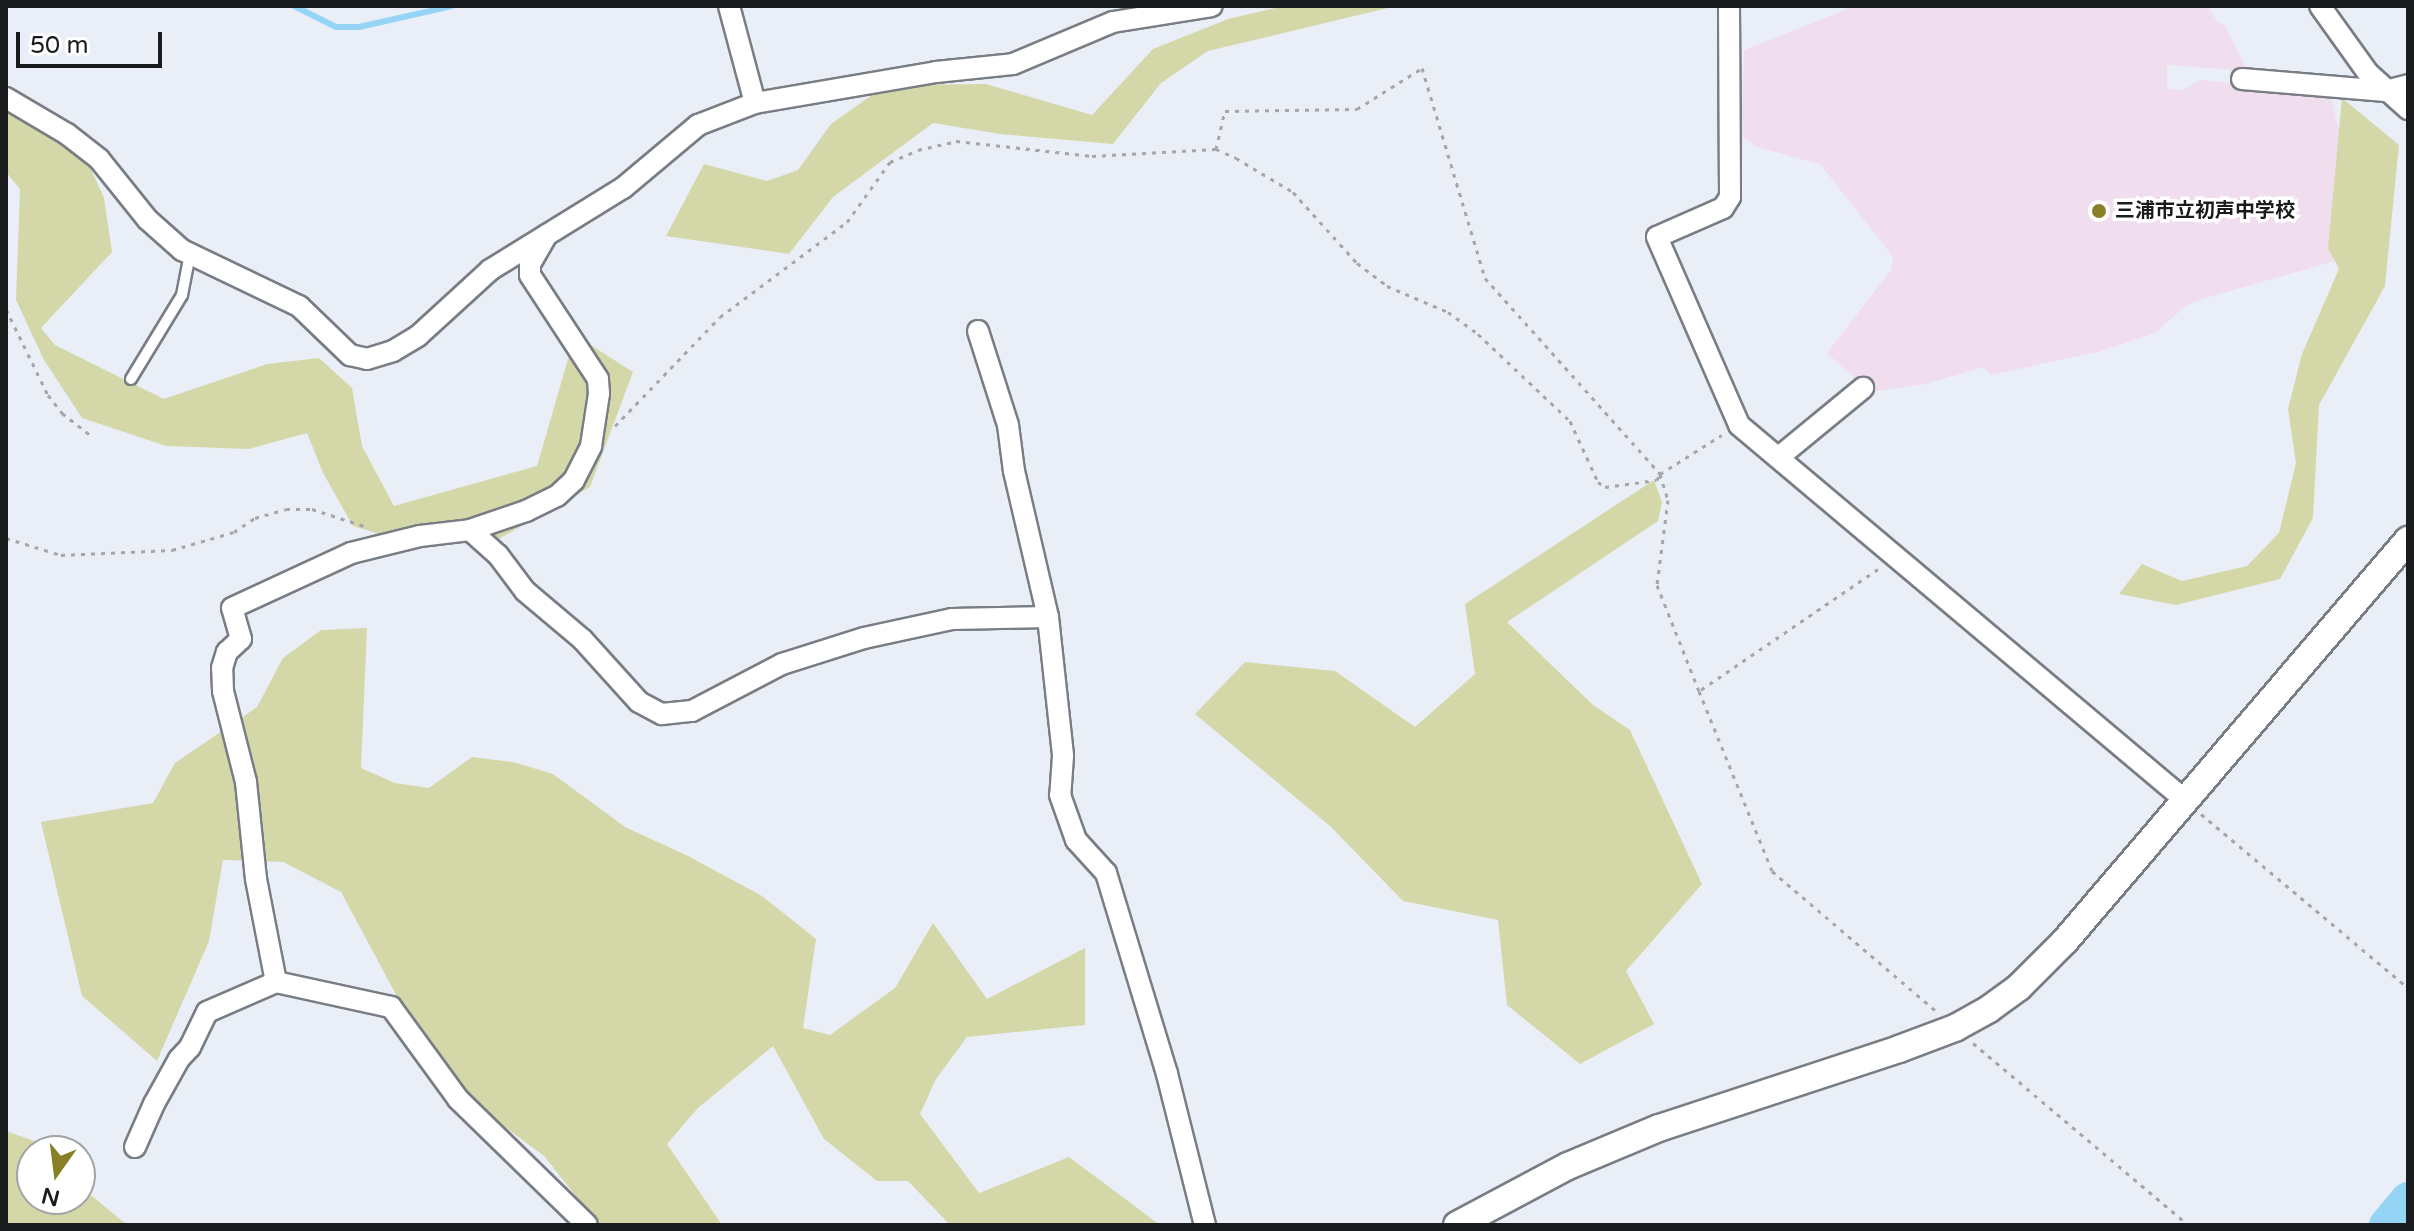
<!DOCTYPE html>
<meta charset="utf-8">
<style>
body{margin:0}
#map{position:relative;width:2414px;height:1231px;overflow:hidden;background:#eaeff7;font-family:"Varela Round","Noto Sans JP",sans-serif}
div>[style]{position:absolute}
.education>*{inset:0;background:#f0deef}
.green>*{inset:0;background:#d4d8a9}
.stream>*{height:6px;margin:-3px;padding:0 3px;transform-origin:3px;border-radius:3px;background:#95d4f4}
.river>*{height:34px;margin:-17px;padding:0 17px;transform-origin:17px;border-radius:17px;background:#95d4f4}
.path>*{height:3px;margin-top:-1.5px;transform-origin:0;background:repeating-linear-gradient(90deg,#a3a7ad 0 4px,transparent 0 10px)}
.roads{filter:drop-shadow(2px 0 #797d84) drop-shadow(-2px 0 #797d84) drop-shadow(0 2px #797d84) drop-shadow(0 -2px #797d84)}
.service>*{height:10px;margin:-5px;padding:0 5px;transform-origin:5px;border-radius:5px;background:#fff}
.minor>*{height:20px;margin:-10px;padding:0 10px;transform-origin:10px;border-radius:10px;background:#fff}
.tertiary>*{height:26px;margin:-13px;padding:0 13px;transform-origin:13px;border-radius:13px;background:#fff}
.dots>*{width:22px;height:22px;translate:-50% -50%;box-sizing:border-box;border:4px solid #fff;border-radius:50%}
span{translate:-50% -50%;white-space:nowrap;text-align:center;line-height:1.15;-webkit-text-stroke:7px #fff;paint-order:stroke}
.poi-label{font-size:20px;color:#191b1d;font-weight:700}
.left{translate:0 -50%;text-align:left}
.frame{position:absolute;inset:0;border:8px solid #191b1d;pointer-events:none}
.north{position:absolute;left:16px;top:1135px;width:80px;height:80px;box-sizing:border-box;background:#fff;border:2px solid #a3a4a5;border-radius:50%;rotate:194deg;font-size:22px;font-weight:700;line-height:32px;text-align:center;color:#191b1d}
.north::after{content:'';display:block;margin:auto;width:28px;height:36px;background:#878027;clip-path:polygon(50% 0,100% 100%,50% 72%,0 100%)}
.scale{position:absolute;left:16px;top:32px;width:146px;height:36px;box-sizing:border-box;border:4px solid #191b1d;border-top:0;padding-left:10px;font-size:24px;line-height:28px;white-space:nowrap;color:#191b1d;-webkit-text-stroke:6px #fff;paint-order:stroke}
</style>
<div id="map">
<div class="education">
<div style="clip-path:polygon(1855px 6px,2208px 6px,2218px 23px,2224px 24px,2248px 71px,2167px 65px,2167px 89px,2183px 90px,2200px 80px,2324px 92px,2331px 97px,2344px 151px,2339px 260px,2202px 299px,2187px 305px,2155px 333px,2098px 352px,1990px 375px,1984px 367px,1926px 384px,1871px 392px,1827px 353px,1891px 270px,1893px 257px,1820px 164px,1757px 147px,1741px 136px,1744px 50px)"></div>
</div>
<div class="green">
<div style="clip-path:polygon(1284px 6px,1396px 6px,1208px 51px,1161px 83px,1113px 144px,1000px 134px,933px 123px,833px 197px,789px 254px,666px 236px,704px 164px,767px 181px,798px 170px,831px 124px,886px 85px,986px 84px,1092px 115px,1153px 49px,1228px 19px)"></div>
<div style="clip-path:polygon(2342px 98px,2399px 145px,2385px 286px,2319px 405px,2313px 518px,2280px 579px,2176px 605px,2119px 594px,2142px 564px,2182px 581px,2247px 566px,2279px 533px,2296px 463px,2288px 409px,2302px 354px,2339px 269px,2328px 248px)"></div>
<div style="clip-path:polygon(6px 109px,85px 156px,104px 198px,112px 252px,41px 328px,55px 345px,164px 399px,267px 364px,319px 358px,352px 388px,362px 446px,394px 506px,537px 466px,575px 335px,633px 372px,590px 487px,488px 545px,392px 538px,353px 526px,323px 473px,307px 433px,249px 449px,166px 446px,82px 418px,44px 360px,16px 300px,20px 189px,6px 172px)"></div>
<div style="clip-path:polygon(1654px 480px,1662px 502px,1658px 521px,1507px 622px,1593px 705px,1630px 730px,1702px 884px,1626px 971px,1654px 1024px,1580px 1064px,1507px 1005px,1498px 920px,1403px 901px,1330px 826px,1195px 714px,1245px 662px,1335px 671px,1415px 727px,1475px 674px,1465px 604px)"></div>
<div style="clip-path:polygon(367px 628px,361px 768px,395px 783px,429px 788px,472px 757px,513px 762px,553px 774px,625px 827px,688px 856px,762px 896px,816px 939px,803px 1028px,830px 1035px,895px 988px,933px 923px,987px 999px,1085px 948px,1085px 1025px,967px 1037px,936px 1079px,920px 1114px,979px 1193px,1069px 1157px,1160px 1225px,950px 1225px,908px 1181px,877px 1181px,824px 1139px,773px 1046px,698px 1108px,667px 1144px,722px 1225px,599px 1225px,544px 1156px,482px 1110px,400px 1002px,341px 892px,283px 862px,223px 860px,209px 941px,157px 1061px,82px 996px,41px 822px,153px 803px,175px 763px,257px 707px,283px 658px,321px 630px)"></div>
<div style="clip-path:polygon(6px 1131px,37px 1142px,46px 1151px,32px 1151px,32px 1199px,80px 1199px,80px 1186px,127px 1225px,6px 1225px)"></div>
</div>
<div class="stream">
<div style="left:294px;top:6px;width:47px;rotate:26.6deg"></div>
<div style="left:336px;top:27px;width:23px"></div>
<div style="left:359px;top:27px;width:95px;rotate:-12.7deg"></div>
</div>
<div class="river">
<div style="left:2386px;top:1225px;width:34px;rotate:-50deg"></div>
</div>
<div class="path">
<div style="left:1216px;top:149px;width:39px;rotate:-77deg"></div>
<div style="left:1225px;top:111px;width:132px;rotate:-0.9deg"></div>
<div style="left:1357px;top:109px;width:77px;rotate:-32.2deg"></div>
<div style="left:1422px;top:68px;width:219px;rotate:73.3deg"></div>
<div style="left:1485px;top:278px;width:263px;rotate:48.2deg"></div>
<div style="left:1660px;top:474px;width:27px;rotate:73deg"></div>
<div style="left:1668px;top:500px;width:86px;rotate:97.4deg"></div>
<div style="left:1657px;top:585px;width:114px;rotate:68.4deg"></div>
<div style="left:6px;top:309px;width:96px;rotate:64deg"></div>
<div style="left:48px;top:395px;width:23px;rotate:52deg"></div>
<div style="left:62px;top:413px;width:36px;rotate:38deg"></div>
<div style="left:615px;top:426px;width:151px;rotate:-46.1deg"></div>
<div style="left:720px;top:317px;width:159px;rotate:-36.8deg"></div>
<div style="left:847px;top:222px;width:74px;rotate:-54.4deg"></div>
<div style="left:890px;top:162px;width:30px;rotate:-23deg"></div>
<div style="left:918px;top:150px;width:39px;rotate:-13deg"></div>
<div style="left:956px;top:141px;width:137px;rotate:6.3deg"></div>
<div style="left:1092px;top:156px;width:124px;rotate:-3.2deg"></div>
<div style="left:1216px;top:149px;width:22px;rotate:24deg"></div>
<div style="left:1236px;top:158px;width:66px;rotate:30.8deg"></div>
<div style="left:1293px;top:192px;width:96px;rotate:48deg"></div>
<div style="left:1357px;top:263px;width:38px;rotate:37deg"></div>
<div style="left:1387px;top:286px;width:66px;rotate:23.1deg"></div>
<div style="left:1448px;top:312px;width:37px;rotate:36deg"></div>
<div style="left:1478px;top:334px;width:127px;rotate:43.4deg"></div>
<div style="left:1570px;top:421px;width:67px;rotate:65.3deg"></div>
<div style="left:1598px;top:482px;width:9px;rotate:36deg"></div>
<div style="left:1605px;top:487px;width:52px;rotate:-7.7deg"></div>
<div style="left:1657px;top:480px;width:7px;rotate:-63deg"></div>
<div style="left:1660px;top:474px;width:73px;rotate:-32.2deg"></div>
<div style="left:6px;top:538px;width:58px;rotate:17.2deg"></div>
<div style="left:61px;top:555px;width:111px;rotate:-2.6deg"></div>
<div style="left:172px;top:550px;width:65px;rotate:-16.2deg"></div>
<div style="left:234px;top:532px;width:25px;rotate:-34deg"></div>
<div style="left:255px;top:518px;width:32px;rotate:-16deg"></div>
<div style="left:286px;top:509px;width:26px"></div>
<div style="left:312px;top:509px;width:58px;rotate:18.1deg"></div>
<div style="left:1878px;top:569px;width:217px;rotate:145.7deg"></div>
<div style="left:1699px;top:691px;width:194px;rotate:67.9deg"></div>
<div style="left:1772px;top:871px;width:217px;rotate:40.5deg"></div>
<div style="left:2201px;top:814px;width:270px;rotate:40deg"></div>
<div style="left:1973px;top:1043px;width:282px;rotate:40.2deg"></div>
</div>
<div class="roads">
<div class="service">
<div style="left:131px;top:379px;width:98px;rotate:-58.7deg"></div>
<div style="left:182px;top:295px;width:42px;rotate:-79deg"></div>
</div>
<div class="minor">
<div style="left:729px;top:6px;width:100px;rotate:75deg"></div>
<div style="left:1729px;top:6px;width:191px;rotate:89.7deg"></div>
<div style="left:1730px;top:197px;width:13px;rotate:122deg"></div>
<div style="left:1723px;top:208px;width:72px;rotate:156.3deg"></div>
<div style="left:1657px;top:237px;width:205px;rotate:66.4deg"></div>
<div style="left:1739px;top:425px;width:584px;rotate:40.07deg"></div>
<div style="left:2320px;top:6px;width:82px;rotate:54.4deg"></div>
<div style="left:2368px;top:73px;width:54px;rotate:42deg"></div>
<div style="left:2242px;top:79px;width:144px;rotate:4.8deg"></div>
<div style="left:2386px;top:91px;width:23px;rotate:-15deg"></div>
<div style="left:6px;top:98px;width:71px;rotate:30.5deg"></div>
<div style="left:67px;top:134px;width:41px;rotate:38deg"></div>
<div style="left:99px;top:159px;width:77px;rotate:51.3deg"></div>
<div style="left:147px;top:219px;width:47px;rotate:41.5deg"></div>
<div style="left:182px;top:250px;width:130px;rotate:25.6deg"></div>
<div style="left:299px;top:306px;width:71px;rotate:43.9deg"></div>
<div style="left:350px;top:355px;width:17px;rotate:13deg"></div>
<div style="left:367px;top:359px;width:27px;rotate:-17deg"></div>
<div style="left:393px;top:351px;width:29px;rotate:-31deg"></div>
<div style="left:418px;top:336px;width:98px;rotate:-42.5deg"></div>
<div style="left:490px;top:270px;width:156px;rotate:-31.7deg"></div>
<div style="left:623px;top:188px;width:98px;rotate:-40deg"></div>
<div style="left:698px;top:125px;width:61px;rotate:-21.1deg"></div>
<div style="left:755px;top:103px;width:184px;rotate:-9.7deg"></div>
<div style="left:936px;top:72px;width:77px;rotate:-5.9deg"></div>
<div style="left:1013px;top:64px;width:108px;rotate:-22.8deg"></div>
<div style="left:1113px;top:22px;width:100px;rotate:-9.2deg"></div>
<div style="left:978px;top:331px;width:99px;rotate:72.3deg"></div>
<div style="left:1008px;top:425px;width:46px;rotate:82.6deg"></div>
<div style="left:1014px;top:471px;width:150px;rotate:76.9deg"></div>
<div style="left:1048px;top:617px;width:140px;rotate:83.8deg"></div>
<div style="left:1063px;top:756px;width:39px;rotate:94deg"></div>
<div style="left:1060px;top:795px;width:48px;rotate:70.4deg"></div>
<div style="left:1076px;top:840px;width:45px;rotate:47.7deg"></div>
<div style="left:1106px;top:873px;width:210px;rotate:73.1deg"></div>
<div style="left:1167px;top:1074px;width:156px;rotate:75.9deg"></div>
<div style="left:1779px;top:457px;width:109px;rotate:-39.4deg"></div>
<div style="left:470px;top:530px;width:38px;rotate:42deg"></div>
<div style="left:498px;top:555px;width:45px;rotate:53.1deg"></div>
<div style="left:525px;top:591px;width:75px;rotate:40.1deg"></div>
<div style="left:582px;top:639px;width:85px;rotate:47.9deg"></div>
<div style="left:639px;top:702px;width:26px;rotate:28deg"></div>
<div style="left:662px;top:714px;width:30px;rotate:-6deg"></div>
<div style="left:692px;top:711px;width:102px;rotate:-27.6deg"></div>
<div style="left:782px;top:664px;width:86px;rotate:-17.6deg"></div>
<div style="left:864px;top:638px;width:90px;rotate:-12.2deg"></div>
<div style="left:952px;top:619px;width:96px;rotate:-1.2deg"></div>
<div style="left:276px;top:982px;width:105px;rotate:-101deg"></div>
<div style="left:256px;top:879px;width:98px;rotate:-95.9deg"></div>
<div style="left:246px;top:782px;width:94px;rotate:-104.2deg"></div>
<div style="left:223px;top:691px;width:23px;rotate:-92deg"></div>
<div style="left:222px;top:668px;width:17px;rotate:-73deg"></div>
<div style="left:227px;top:652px;width:19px;rotate:-43deg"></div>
<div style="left:241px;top:639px;width:32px;rotate:-106deg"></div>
<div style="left:232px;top:608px;width:131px;rotate:-24.8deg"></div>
<div style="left:351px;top:553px;width:71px;rotate:-13.8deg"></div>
<div style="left:420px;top:536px;width:50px;rotate:-6.8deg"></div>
<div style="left:470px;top:530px;width:59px;rotate:-18.7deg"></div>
<div style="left:526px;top:511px;width:34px;rotate:-26deg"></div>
<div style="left:557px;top:496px;width:23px;rotate:-43deg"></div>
<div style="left:574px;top:480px;width:38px;rotate:-63deg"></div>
<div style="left:591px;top:446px;width:53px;rotate:-81.3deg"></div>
<div style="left:599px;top:394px;width:15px;rotate:-94deg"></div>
<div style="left:598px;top:379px;width:124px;rotate:-123.2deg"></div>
<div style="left:530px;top:275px;width:11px;rotate:-90deg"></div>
<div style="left:530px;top:264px;width:34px;rotate:-60deg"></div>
<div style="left:135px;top:1147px;width:47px;rotate:-66.2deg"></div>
<div style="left:154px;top:1104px;width:51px;rotate:-60.9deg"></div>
<div style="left:179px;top:1059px;width:16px;rotate:-47deg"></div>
<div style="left:190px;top:1047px;width:39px;rotate:-64deg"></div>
<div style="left:207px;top:1012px;width:75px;rotate:-23.5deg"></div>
<div style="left:276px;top:982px;width:118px;rotate:12.3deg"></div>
<div style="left:391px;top:1007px;width:114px;rotate:53.9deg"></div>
<div style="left:458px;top:1099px;width:180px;rotate:44.3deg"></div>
</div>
<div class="tertiary">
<div style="left:1457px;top:1225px;width:126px;rotate:-28deg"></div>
<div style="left:1568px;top:1166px;width:99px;rotate:-22.7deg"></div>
<div style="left:1659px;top:1128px;width:253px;rotate:-18.2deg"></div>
<div style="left:1899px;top:1049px;width:60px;rotate:-20.6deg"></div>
<div style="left:1955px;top:1028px;width:39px;rotate:-29deg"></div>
<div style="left:1989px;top:1009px;width:37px;rotate:-36deg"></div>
<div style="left:2019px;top:987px;width:65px;rotate:-45deg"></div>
<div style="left:2065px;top:941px;width:528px;rotate:-49.46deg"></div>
</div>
</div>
<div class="dots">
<div style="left:2099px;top:211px;background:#878027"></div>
</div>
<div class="poi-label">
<span class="left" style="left:2115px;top:211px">三浦市立初声中学校</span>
</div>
<div class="frame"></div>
<div class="north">N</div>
<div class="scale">50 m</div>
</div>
